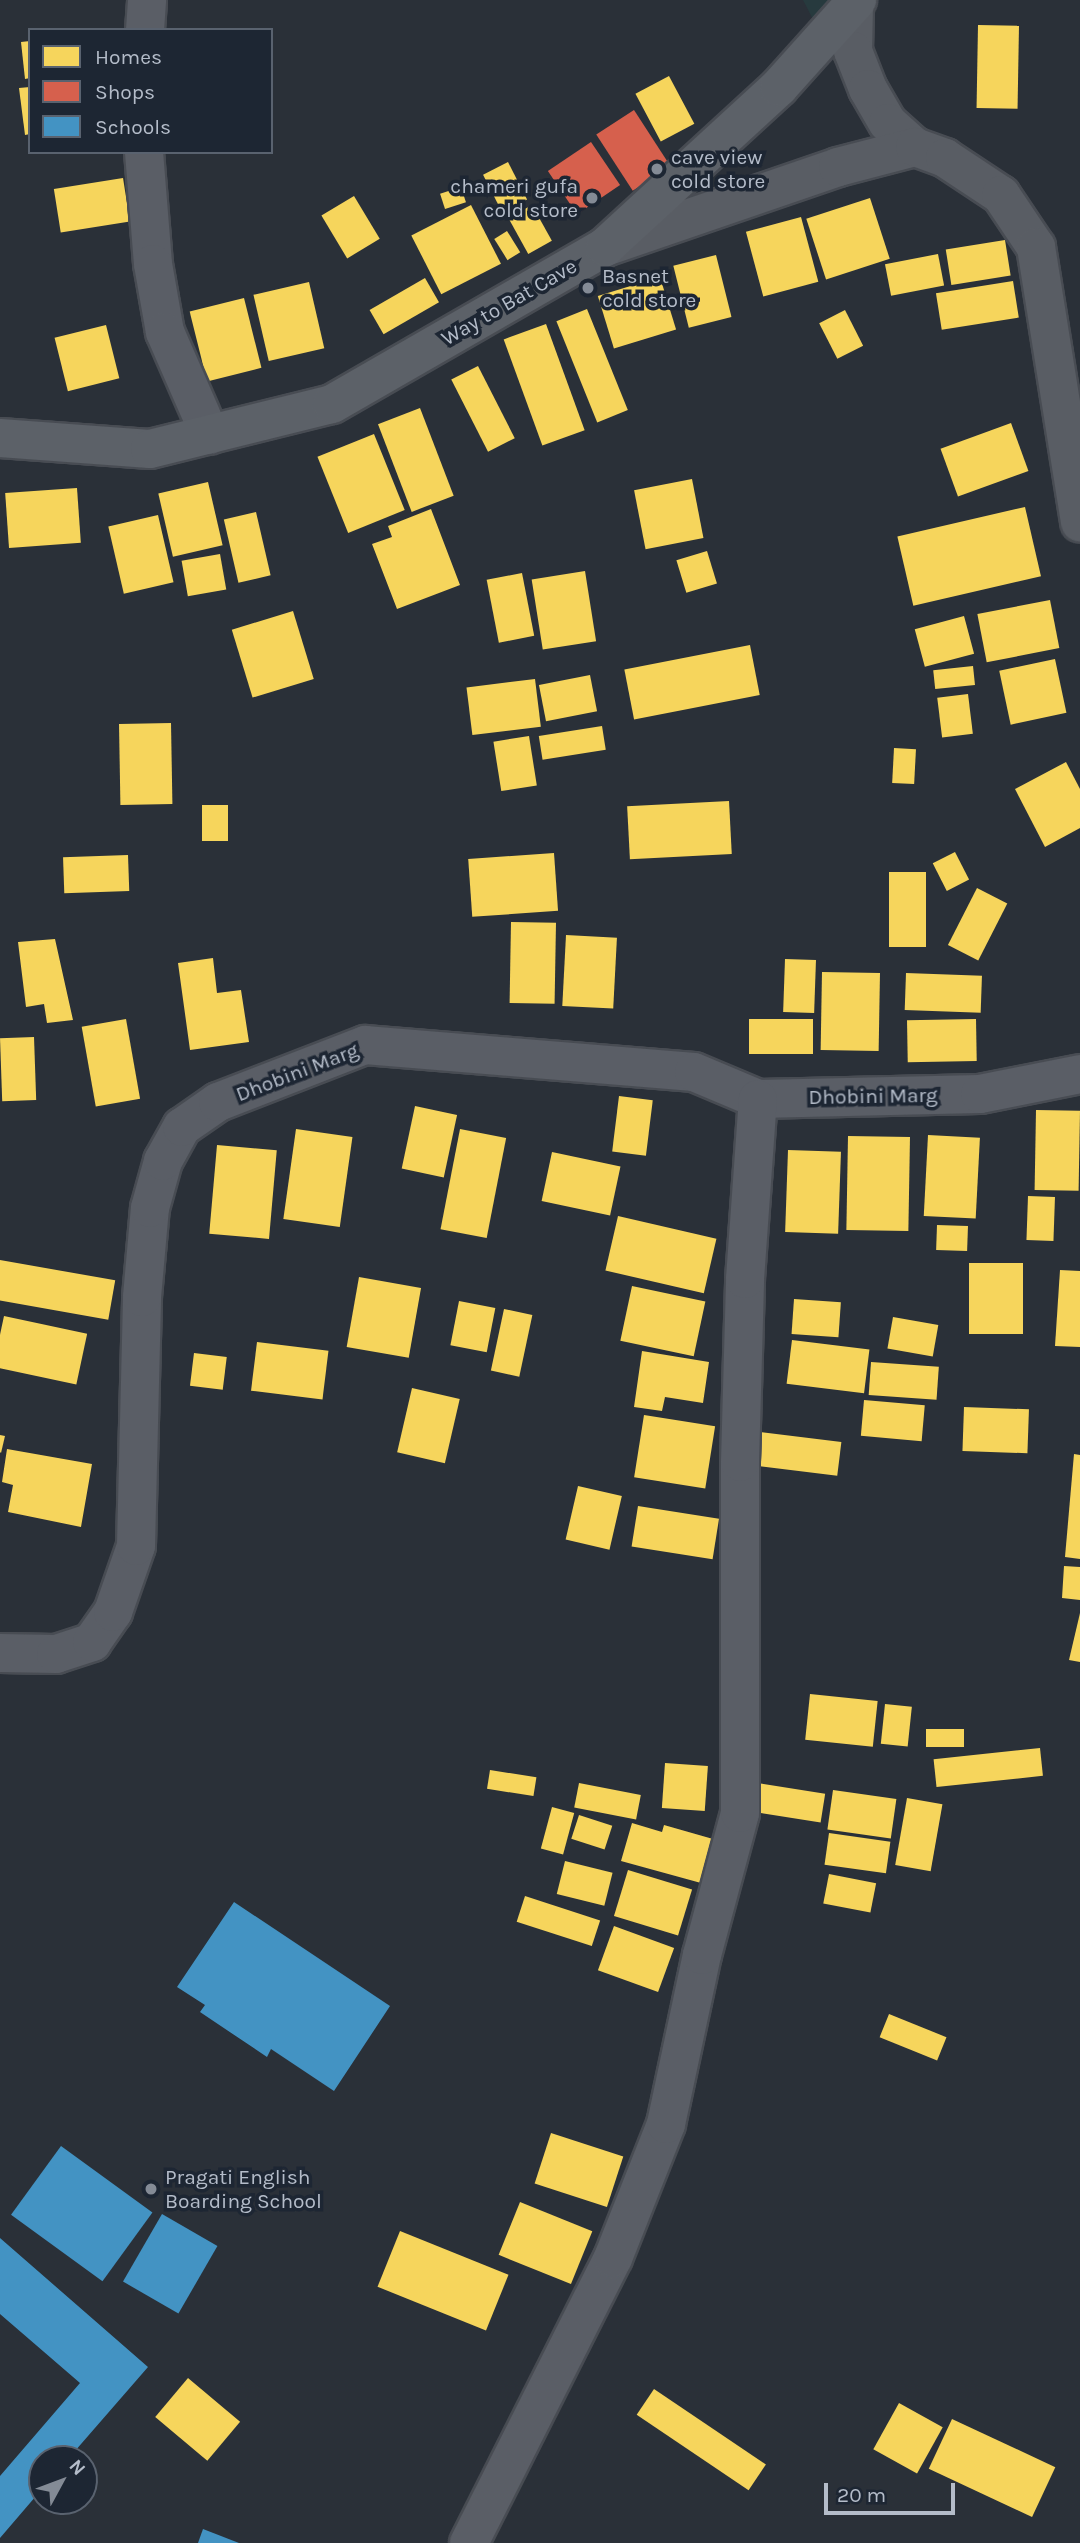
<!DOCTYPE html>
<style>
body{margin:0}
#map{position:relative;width:1080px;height:2543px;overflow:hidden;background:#2a3038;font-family:Karla,sans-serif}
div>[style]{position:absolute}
.green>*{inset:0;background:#273a3e}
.homes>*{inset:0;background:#f6d55c;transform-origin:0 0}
.shops>*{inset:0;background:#d6604d;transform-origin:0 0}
.schools>*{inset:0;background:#4393c3;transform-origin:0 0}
.roads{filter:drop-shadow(2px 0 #484c53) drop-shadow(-2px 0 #484c53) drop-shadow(0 2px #484c53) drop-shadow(0 -2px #484c53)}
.minor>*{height:38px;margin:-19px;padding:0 19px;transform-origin:19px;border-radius:19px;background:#5a5e66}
.secondary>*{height:38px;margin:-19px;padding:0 19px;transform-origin:19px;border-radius:19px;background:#595d64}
.primary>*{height:38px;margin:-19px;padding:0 19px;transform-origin:19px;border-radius:19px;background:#5c6168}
.dots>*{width:19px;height:19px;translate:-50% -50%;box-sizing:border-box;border:4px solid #1d2633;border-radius:50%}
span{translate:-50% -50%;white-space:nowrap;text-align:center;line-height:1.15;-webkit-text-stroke:7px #1d2633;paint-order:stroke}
.poi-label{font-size:21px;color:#b4bcc9}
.left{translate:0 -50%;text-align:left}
.right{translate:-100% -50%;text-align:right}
.street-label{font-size:21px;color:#b4bcc9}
.legend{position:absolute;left:28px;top:28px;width:245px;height:126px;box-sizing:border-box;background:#1d2633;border:2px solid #59626f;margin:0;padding:9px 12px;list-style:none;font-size:21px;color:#b4bcc9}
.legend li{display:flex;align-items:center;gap:14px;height:35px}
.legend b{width:35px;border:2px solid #59626f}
.north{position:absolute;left:28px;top:2445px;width:70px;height:70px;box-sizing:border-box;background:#1d2633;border:2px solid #59626f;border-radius:50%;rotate:49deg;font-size:19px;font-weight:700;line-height:28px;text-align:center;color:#b4bcc9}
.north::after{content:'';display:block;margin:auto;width:24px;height:32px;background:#848b96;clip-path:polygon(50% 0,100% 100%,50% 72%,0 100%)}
.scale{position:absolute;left:824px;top:2483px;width:131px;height:32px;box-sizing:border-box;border:4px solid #b4bcc9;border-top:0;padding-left:9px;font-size:21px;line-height:24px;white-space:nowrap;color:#b4bcc9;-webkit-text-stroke:5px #1d2633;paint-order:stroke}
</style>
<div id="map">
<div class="green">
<div style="clip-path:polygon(803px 0,833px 0,816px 25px)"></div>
</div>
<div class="homes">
<div style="left:978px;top:25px;width:41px;height:83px;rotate:1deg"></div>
<div style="clip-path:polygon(30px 41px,30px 78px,25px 79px,21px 42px)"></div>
<div style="left:669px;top:76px;width:54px;height:38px;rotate:62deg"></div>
<div style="clip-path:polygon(30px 87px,30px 134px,25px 135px,19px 88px)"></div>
<div style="left:508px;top:162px;width:42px;height:28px;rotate:63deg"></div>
<div style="left:123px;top:178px;width:44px;height:70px;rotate:81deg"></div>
<div style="left:461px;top:187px;width:16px;height:22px;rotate:72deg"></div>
<div style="left:354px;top:196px;width:50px;height:38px;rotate:59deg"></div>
<div style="left:870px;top:198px;width:64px;height:67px;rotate:72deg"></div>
<div style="left:471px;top:205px;width:66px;height:67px;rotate:63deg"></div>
<div style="left:532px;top:205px;width:41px;height:27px;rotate:61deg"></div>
<div style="left:801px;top:217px;width:67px;height:57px;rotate:75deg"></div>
<div style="left:507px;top:231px;width:25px;height:15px;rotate:58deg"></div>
<div style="left:1005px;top:240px;width:36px;height:60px;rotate:81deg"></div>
<div style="left:938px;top:254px;width:32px;height:54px;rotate:79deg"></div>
<div style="left:716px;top:255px;width:64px;height:44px;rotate:76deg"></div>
<div style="left:660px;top:277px;width:55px;height:65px;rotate:73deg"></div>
<div style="left:425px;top:278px;width:28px;height:64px;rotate:60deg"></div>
<div style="left:1013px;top:281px;width:37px;height:78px;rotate:81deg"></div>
<div style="left:309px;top:282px;width:68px;height:57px;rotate:77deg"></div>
<div style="left:244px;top:298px;width:72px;height:56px;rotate:76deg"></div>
<div style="left:587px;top:309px;width:109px;height:33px;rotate:68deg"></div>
<div style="left:845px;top:310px;width:40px;height:29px;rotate:63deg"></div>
<div style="left:546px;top:324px;width:113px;height:45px;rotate:70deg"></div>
<div style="left:106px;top:325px;width:55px;height:53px;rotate:76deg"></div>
<div style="left:478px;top:366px;width:81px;height:30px;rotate:63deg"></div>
<div style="left:420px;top:408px;width:94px;height:45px;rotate:69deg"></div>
<div style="left:1011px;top:423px;width:51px;height:75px;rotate:70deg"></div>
<div style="left:374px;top:434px;width:82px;height:61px;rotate:68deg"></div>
<div style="left:692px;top:479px;width:60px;height:59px;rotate:79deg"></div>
<div style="left:208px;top:482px;width:65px;height:51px;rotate:77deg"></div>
<div style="left:77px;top:488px;width:55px;height:72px;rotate:86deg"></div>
<div style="left:1025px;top:507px;width:71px;height:131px;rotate:77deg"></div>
<div style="clip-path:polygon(431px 509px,460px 585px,397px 609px,372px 544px,392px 537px,388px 526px)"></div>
<div style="left:256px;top:512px;width:65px;height:33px;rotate:77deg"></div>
<div style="left:158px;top:515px;width:69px;height:51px;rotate:77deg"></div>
<div style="left:707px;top:551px;width:34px;height:32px;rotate:73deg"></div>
<div style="left:220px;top:554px;width:36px;height:39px;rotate:80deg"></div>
<div style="left:585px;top:571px;width:71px;height:54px;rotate:81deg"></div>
<div style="left:522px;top:573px;width:64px;height:36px;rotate:79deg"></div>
<div style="left:1050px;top:600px;width:49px;height:74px;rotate:79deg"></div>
<div style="left:293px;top:611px;width:71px;height:64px;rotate:73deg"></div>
<div style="left:964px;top:616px;width:39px;height:51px;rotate:75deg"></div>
<div style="left:750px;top:645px;width:51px;height:128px;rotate:79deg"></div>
<div style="left:1055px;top:659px;width:55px;height:57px;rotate:78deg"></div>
<div style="left:973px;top:666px;width:19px;height:40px;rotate:84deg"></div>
<div style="left:590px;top:675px;width:37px;height:52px;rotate:79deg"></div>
<div style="left:535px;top:679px;width:48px;height:69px;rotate:83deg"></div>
<div style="left:968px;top:694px;width:40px;height:31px;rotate:83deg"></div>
<div style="left:171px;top:723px;width:81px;height:52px;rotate:89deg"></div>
<div style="left:602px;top:726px;width:24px;height:64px;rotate:81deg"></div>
<div style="left:529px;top:736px;width:50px;height:36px;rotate:81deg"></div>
<div style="left:894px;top:748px;width:22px;height:35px;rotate:3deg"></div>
<div style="clip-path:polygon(1066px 762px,1080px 789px,1080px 828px,1045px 847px,1015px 789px)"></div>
<div style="left:729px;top:801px;width:53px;height:102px;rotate:87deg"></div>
<div style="left:202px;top:805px;width:26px;height:36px"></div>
<div style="left:955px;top:852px;width:31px;height:25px;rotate:63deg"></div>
<div style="left:554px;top:853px;width:58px;height:86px;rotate:86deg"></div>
<div style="left:128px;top:855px;width:36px;height:65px;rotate:88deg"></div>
<div style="left:926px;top:872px;width:75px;height:37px;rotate:90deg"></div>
<div style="left:977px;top:888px;width:34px;height:64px;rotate:27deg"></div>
<div style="left:511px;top:922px;width:45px;height:81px;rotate:1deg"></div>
<div style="left:566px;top:935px;width:51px;height:71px;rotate:3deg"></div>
<div style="clip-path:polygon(55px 939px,73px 1020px,47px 1023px,44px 1004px,26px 1007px,18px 942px)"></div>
<div style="clip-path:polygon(213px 958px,217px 993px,241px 990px,249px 1042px,190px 1050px,178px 963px)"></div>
<div style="left:785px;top:959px;width:31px;height:53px;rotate:2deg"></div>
<div style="left:822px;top:972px;width:58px;height:78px;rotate:1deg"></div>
<div style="left:906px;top:973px;width:76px;height:37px;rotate:2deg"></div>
<div style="left:126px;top:1019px;width:81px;height:45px;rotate:80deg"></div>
<div style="left:749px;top:1019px;width:64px;height:35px"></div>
<div style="left:976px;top:1019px;width:42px;height:69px;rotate:89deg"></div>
<div style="left:34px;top:1037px;width:63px;height:34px;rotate:88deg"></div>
<div style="left:619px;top:1096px;width:34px;height:56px;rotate:7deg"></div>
<div style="left:415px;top:1106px;width:43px;height:64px;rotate:12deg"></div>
<div style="left:1036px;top:1110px;width:44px;height:80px;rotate:1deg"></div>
<div style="left:296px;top:1129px;width:57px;height:91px;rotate:8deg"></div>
<div style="left:460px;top:1129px;width:47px;height:102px;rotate:11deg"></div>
<div style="left:928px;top:1135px;width:52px;height:81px;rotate:3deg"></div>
<div style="left:848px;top:1136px;width:62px;height:94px;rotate:1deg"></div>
<div style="left:217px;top:1145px;width:60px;height:89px;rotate:5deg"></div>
<div style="left:788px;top:1150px;width:53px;height:82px;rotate:2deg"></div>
<div style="left:552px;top:1152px;width:70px;height:50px;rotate:12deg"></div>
<div style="left:1028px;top:1196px;width:27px;height:44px;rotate:2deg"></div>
<div style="left:618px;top:1216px;width:101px;height:56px;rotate:13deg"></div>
<div style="left:937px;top:1225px;width:31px;height:25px;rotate:2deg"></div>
<div style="left:0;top:1260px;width:117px;height:40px;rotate:10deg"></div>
<div style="left:969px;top:1263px;width:54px;height:71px"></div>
<div style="clip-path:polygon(1060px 1270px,1080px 1271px,1080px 1347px,1055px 1346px)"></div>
<div style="left:359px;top:1277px;width:63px;height:71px;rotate:10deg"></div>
<div style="left:632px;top:1286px;width:75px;height:56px;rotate:12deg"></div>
<div style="left:794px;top:1299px;width:47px;height:35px;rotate:4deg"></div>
<div style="left:459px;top:1301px;width:37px;height:45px;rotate:11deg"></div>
<div style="left:504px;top:1309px;width:29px;height:63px;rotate:12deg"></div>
<div style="left:4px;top:1316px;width:85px;height:52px;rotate:12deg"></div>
<div style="left:893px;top:1317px;width:46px;height:32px;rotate:10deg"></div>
<div style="left:792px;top:1340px;width:78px;height:44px;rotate:7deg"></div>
<div style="left:257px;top:1342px;width:72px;height:49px;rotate:7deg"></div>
<div style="clip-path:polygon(642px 1351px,709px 1362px,703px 1403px,665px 1397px,662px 1411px,634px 1407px)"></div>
<div style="left:194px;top:1353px;width:33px;height:33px;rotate:7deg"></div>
<div style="left:871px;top:1362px;width:68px;height:33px;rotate:4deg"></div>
<div style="left:412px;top:1388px;width:49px;height:66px;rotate:13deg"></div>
<div style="left:864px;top:1400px;width:61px;height:36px;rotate:5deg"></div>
<div style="left:964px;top:1407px;width:65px;height:44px;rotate:2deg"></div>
<div style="left:644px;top:1415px;width:72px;height:63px;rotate:9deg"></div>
<div style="left:760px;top:1432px;width:82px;height:34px;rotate:7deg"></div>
<div style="clip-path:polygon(0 1435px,5px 1436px,1px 1453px,0 1452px)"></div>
<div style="clip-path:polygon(7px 1449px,92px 1464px,81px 1527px,8px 1512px,13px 1485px,2px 1482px)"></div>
<div style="clip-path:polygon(1074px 1454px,1080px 1455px,1080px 1559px,1065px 1557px)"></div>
<div style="left:578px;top:1486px;width:45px;height:55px;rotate:13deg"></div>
<div style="left:638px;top:1506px;width:82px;height:41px;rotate:9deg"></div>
<div style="clip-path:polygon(1064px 1566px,1080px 1567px,1080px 1600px,1062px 1598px)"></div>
<div style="clip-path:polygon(1080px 1613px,1080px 1662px,1069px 1660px)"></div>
<div style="left:810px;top:1694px;width:68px;height:46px;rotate:6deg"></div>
<div style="left:885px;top:1704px;width:27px;height:40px;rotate:6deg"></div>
<div style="left:964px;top:1729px;width:18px;height:38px;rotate:90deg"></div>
<div style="left:1040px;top:1748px;width:28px;height:107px;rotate:84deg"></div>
<div style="left:665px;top:1763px;width:43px;height:45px;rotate:4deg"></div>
<div style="left:490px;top:1770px;width:47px;height:19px;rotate:9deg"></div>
<div style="left:579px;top:1783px;width:63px;height:25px;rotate:11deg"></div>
<div style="left:757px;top:1783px;width:69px;height:29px;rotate:9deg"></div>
<div style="left:833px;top:1790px;width:64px;height:40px;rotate:8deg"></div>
<div style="left:907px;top:1798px;width:36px;height:68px;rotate:10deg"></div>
<div style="left:552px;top:1807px;width:23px;height:43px;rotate:15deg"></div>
<div style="left:579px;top:1815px;width:35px;height:25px;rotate:18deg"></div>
<div style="clip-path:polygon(632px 1823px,662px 1832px,664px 1825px,713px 1839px,701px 1883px,621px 1861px)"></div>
<div style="left:829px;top:1833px;width:62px;height:32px;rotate:8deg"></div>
<div style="left:565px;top:1861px;width:49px;height:34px;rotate:14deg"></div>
<div style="left:628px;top:1870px;width:67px;height:48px;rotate:17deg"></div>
<div style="left:829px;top:1874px;width:48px;height:30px;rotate:11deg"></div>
<div style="left:525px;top:1896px;width:79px;height:27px;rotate:18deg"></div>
<div style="left:614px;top:1926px;width:64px;height:47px;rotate:20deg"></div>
<div style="left:889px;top:2014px;width:62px;height:25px;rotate:22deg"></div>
<div style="left:551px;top:2133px;width:76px;height:53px;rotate:18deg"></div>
<div style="left:520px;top:2202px;width:78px;height:57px;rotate:22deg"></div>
<div style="left:400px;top:2231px;width:117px;height:60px;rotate:22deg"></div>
<div style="left:188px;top:2378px;width:68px;height:51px;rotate:40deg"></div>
<div style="left:654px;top:2389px;width:135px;height:31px;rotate:34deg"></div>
<div style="left:899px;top:2403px;width:50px;height:53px;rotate:29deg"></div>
<div style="left:952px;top:2419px;width:114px;height:55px;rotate:25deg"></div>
</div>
<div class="shops">
<div style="left:634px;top:110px;width:67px;height:45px;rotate:57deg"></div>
<div style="left:591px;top:142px;width:52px;height:52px;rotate:56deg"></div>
</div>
<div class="schools">
<div style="clip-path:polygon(234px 1902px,390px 2006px,334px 2091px,271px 2049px,267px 2057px,200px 2012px,205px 2005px,177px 1987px)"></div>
<div style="left:61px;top:2146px;width:113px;height:85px;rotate:36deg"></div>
<div style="left:162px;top:2214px;width:64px;height:78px;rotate:30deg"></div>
<div style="clip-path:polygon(0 2238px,148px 2367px,68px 2459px,42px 2459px,42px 2489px,0 2538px,0 2476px,80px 2383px,0 2314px)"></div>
<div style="clip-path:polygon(203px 2529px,239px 2543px,198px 2543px)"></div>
</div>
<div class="roads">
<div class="minor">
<div style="left:145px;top:30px;width:30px;rotate:-86deg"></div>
<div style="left:144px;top:152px;width:112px;rotate:85.4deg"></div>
<div style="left:153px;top:264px;width:69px;rotate:80deg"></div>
<div style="left:165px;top:332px;width:112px;rotate:66.4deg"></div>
<div style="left:0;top:1653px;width:56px;rotate:1deg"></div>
<div style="left:56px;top:1654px;width:38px;rotate:-18deg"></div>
<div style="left:92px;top:1642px;width:37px;rotate:-55deg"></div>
<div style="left:113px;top:1612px;width:70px;rotate:-70.8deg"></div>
<div style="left:136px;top:1546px;width:249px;rotate:-88.6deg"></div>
<div style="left:142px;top:1297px;width:89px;rotate:-84.9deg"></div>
<div style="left:150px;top:1208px;width:49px;rotate:-74.5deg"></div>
<div style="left:163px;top:1161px;width:39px;rotate:-61deg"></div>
<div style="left:182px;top:1127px;width:44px;rotate:-34.8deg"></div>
<div style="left:218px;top:1102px;width:158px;rotate:-21.2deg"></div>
<div style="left:365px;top:1045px;width:330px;rotate:4.7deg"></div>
<div style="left:694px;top:1072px;width:69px;rotate:22.9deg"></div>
<div style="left:758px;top:1099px;width:222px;rotate:-1.3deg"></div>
<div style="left:980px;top:1094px;width:102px;rotate:-11.3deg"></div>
<div style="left:469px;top:2543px;width:319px;rotate:-63.2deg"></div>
<div style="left:613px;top:2258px;width:144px;rotate:-68.4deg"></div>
<div style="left:666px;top:2124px;width:173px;rotate:-78deg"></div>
<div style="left:702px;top:1955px;width:147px;rotate:-75deg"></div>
<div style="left:740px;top:1813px;width:351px;rotate:-90deg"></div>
<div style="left:740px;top:1462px;width:183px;rotate:-88.4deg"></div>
<div style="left:745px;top:1279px;width:180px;rotate:-85.9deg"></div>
</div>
<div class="secondary">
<div style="left:854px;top:4px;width:47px;rotate:91.2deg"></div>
<div style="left:853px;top:51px;width:41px;rotate:68.5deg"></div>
<div style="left:868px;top:89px;width:39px;rotate:60deg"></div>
<div style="left:888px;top:123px;width:36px;rotate:42deg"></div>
<div style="left:605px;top:247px;width:246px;rotate:-18.9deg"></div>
<div style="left:838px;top:167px;width:80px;rotate:-14.6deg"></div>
<div style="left:915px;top:147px;width:32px;rotate:20deg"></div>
<div style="left:945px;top:158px;width:67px;rotate:33.5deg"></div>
<div style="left:1001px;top:195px;width:63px;rotate:56.1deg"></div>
<div style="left:1036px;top:247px;width:279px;rotate:80.9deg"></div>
</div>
<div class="primary">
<div style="left:0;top:438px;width:150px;rotate:4.2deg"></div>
<div style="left:150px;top:449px;width:187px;rotate:-13.9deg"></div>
<div style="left:332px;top:404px;width:315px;rotate:-29.9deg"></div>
<div style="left:605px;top:247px;width:236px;rotate:-42.6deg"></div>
<div style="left:779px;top:87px;width:117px;rotate:-48.1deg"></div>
</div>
</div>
<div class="dots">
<div style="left:657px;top:169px;background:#848b96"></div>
<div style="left:592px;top:198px;background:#848b96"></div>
<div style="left:588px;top:288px;background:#848b96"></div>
<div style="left:151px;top:2189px;background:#848b96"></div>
</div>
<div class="poi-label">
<span class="left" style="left:671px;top:169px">cave view<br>cold store</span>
<span class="right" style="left:578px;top:198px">chameri gufa<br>cold store</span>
<span class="left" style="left:602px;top:288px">Basnet<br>cold store</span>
<span class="left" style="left:165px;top:2189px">Pragati English<br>Boarding School</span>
</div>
<div class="street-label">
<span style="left:509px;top:302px;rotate:-30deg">Way to Bat Cave</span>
<span style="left:297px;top:1072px;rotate:-21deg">Dhobini Marg</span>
<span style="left:873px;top:1096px;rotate:-1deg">Dhobini Marg</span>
</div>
<ul class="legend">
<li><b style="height:19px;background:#f6d55c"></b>Homes</li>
<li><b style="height:19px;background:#d6604d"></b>Shops</li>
<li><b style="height:19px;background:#4393c3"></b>Schools</li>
</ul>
<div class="north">N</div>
<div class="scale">20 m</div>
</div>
